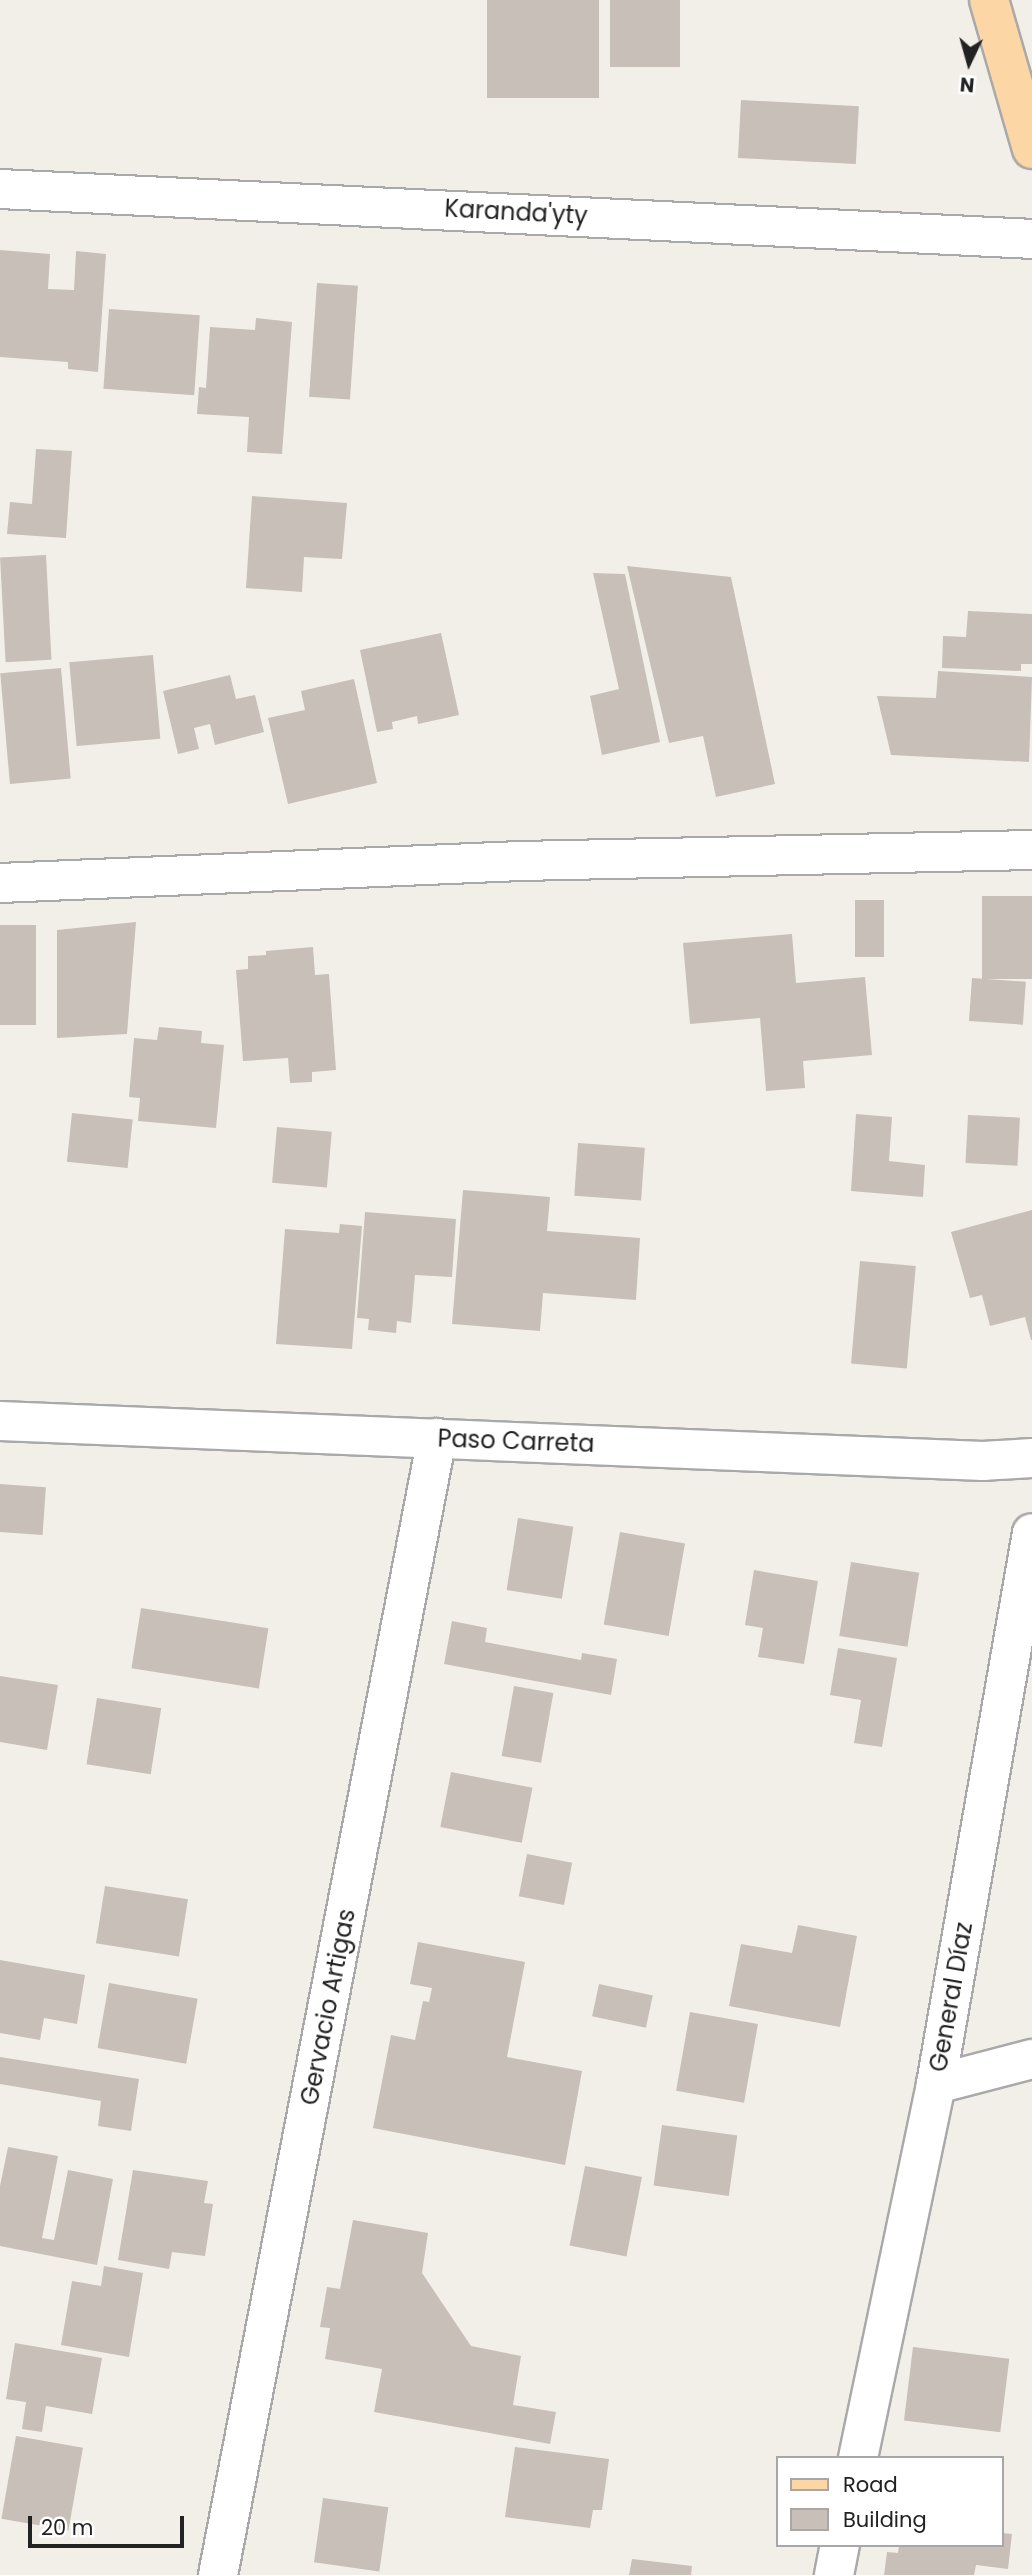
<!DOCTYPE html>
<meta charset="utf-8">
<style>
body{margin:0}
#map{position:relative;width:1032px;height:2575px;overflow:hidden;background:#f2efe9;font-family:Poppins,sans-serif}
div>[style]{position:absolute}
.building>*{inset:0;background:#c7bfb8;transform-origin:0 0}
.roads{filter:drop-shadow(2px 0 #a9a9a9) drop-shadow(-2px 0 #a9a9a9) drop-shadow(0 2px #a9a9a9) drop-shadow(0 -2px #a9a9a9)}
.minor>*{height:38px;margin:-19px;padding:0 19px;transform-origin:19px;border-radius:19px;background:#fff}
.major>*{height:38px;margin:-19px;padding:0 19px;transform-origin:19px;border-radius:19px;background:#fcd6a4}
span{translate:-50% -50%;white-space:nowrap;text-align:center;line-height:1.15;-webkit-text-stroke:6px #fff;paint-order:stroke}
.street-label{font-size:24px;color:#222}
.legend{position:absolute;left:776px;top:2456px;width:228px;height:91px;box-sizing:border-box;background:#fff;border:2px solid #a7a7a7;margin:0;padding:9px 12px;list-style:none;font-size:21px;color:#222}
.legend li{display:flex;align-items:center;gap:14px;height:35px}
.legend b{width:35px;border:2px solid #a7a7a7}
.north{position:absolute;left:934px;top:28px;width:70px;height:70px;-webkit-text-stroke:5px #fff;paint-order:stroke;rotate:185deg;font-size:19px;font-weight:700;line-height:28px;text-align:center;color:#222}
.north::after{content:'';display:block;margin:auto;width:24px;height:32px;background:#222;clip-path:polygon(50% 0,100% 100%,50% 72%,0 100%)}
.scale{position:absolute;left:28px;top:2516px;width:156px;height:32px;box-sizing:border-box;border:4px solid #222;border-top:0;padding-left:9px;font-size:21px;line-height:24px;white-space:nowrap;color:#222;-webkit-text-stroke:5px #fff;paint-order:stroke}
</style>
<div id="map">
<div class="building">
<div style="left:487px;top:0;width:112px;height:98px"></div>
<div style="left:610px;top:0;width:70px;height:67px"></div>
<div style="left:741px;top:100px;width:118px;height:58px;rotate:3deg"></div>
<div style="clip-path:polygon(0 250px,50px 254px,48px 289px,74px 290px,76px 251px,106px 254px,98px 372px,68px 369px,68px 362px,0 357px)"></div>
<div style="left:317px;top:283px;width:41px;height:114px;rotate:4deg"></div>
<div style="left:109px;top:309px;width:91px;height:80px;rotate:4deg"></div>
<div style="clip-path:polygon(256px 318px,292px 322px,282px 454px,247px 452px,249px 417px,197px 414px,199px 387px,206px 388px,210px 327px,255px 330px)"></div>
<div style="clip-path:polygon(36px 449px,72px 451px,66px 538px,7px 534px,10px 502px,32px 504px)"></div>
<div style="clip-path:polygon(252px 496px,347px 503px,342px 559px,304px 557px,302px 592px,246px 588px)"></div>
<div style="left:46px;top:555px;width:105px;height:46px;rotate:87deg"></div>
<div style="clip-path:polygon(627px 566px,731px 577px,775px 784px,716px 797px,703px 736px,669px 743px)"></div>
<div style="clip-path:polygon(593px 573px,625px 574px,660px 742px,602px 755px,590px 696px,619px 689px)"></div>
<div style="clip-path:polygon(968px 611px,1032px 614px,1032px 664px,1021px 664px,1021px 671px,942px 668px,943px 636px,966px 637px)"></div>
<div style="clip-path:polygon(441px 633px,459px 715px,418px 724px,417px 716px,392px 722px,393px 729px,377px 732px,360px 650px)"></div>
<div style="left:153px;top:655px;width:84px;height:84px;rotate:85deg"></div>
<div style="left:61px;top:668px;width:111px;height:61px;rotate:85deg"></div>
<div style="clip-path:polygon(938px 671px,1032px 677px,1029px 762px,891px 755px,877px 696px,936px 698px)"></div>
<div style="clip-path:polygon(230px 675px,236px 699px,255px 695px,264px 732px,215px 745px,210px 724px,194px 728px,199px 749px,178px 754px,163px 691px)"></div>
<div style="clip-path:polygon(354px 679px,377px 783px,288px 804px,268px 718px,305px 710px,301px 691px)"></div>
<div style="left:1032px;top:896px;width:83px;height:50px;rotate:90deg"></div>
<div style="left:855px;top:900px;width:29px;height:57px"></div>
<div style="clip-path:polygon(136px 922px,127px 1034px,57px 1038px,57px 930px)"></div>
<div style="left:0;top:925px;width:36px;height:100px"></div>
<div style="clip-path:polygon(792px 934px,796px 983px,865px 977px,872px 1055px,803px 1061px,805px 1088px,766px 1091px,760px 1018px,690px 1024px,683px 943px)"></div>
<div style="clip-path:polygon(313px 947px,315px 975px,329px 974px,336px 1070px,312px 1072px,312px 1082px,290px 1083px,288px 1058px,243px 1061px,236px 970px,248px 969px,248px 956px,266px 955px,266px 951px)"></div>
<div style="left:972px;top:978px;width:54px;height:43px;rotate:4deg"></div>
<div style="clip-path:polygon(159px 1027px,202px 1031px,201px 1043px,224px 1045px,216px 1128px,138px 1121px,140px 1098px,129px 1097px,134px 1038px,157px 1040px)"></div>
<div style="left:72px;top:1113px;width:61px;height:49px;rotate:6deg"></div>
<div style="clip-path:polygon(856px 1114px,892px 1117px,889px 1161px,925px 1165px,923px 1197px,851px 1191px)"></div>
<div style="left:968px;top:1115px;width:52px;height:48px;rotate:3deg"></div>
<div style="left:277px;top:1127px;width:55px;height:56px;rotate:5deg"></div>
<div style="left:578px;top:1143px;width:67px;height:53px;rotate:4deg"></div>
<div style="clip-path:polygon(463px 1190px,550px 1197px,547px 1231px,640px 1238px,636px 1300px,543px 1293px,540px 1331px,452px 1324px)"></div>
<div style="clip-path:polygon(1032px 1210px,1032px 1340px,1031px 1340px,1025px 1317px,990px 1326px,982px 1295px,970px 1298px,951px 1232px)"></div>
<div style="clip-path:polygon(365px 1212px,456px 1219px,452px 1277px,415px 1275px,411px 1323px,397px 1321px,396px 1333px,368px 1330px,369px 1319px,357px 1318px)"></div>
<div style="clip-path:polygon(340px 1224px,362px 1226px,352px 1349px,276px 1344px,285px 1229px,339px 1233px)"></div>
<div style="left:860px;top:1261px;width:56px;height:103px;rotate:5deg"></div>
<div style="left:0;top:1484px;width:46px;height:48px;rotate:4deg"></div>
<div style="left:518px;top:1518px;width:56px;height:73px;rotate:9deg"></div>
<div style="left:620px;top:1532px;width:66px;height:94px;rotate:10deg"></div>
<div style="left:851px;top:1562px;width:69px;height:75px;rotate:9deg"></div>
<div style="clip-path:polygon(754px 1570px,818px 1581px,804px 1664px,758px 1657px,763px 1628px,745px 1625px)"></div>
<div style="left:141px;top:1608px;width:129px;height:61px;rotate:9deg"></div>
<div style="clip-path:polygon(452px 1621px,487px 1628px,485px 1642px,581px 1660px,582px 1653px,617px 1659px,611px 1695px,444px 1664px)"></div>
<div style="clip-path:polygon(838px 1648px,897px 1658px,882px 1747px,854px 1743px,861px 1700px,830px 1695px)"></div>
<div style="clip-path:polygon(0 1676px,58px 1685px,47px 1750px,0 1742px)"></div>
<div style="left:514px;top:1686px;width:40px;height:71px;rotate:10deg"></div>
<div style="left:97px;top:1698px;width:65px;height:67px;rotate:9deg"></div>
<div style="left:451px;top:1772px;width:83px;height:56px;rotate:11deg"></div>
<div style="left:527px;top:1854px;width:46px;height:43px;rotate:11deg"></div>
<div style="left:105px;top:1886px;width:84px;height:58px;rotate:9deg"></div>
<div style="clip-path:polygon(798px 1925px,857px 1936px,840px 2027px,729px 2006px,741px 1944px,792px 1953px)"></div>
<div style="clip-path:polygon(418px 1942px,525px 1962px,507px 2057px,582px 2071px,565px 2165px,373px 2128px,391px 2035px,415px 2040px,423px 2001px,429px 2002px,432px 1988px,410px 1984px)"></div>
<div style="clip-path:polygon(0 1960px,85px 1975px,77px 2024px,44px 2018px,40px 2040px,0 2033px)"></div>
<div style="left:109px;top:1983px;width:90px;height:66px;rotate:10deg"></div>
<div style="left:599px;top:1984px;width:55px;height:33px;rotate:12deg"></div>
<div style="left:690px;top:2012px;width:69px;height:80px;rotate:10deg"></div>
<div style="clip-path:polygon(0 2057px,139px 2079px,131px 2131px,98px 2126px,101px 2101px,0 2084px)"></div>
<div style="left:662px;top:2125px;width:76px;height:61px;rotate:8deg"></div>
<div style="clip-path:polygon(8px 2147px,58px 2156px,42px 2238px,54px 2240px,68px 2170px,113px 2179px,97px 2265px,0 2246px,0 2186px)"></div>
<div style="left:585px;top:2166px;width:58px;height:81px;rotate:11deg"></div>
<div style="clip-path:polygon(133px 2170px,208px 2181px,204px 2203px,213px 2204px,205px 2256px,172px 2252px,169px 2269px,118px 2260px)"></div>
<div style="clip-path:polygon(353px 2220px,428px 2233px,422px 2273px,471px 2346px,521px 2356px,513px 2405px,556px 2412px,550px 2444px,374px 2412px,382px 2369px,325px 2359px,330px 2328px,320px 2327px,327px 2287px,340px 2289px)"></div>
<div style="clip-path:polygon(104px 2266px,143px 2273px,129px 2357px,61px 2345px,72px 2281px,101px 2286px)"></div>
<div style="clip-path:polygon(15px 2343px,102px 2358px,92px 2414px,46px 2406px,42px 2432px,22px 2429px,26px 2402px,6px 2399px)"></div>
<div style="left:913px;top:2347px;width:97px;height:74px;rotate:7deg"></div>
<div style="left:16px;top:2436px;width:68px;height:84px;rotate:10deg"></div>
<div style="clip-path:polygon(515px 2447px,609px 2459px,602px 2510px,593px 2510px,590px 2528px,505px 2517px)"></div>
<div style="left:323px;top:2498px;width:66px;height:65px;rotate:8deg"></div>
<div style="clip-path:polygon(1002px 2533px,1012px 2534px,1008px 2569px,976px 2565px,974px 2575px,884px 2575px,887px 2552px,898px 2553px,899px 2545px,1002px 2545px)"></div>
<div style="clip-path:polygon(632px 2559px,692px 2566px,691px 2575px,629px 2575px)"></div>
</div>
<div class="roads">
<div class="minor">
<div style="left:0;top:189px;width:1033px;rotate:2.77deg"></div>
<div style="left:0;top:883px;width:520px;rotate:-2.42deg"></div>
<div style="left:520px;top:861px;width:512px;rotate:-1.23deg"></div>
<div style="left:0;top:1421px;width:984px;rotate:2.33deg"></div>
<div style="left:983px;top:1461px;width:49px;rotate:-3.5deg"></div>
<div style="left:936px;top:2084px;width:99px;rotate:-14.6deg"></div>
<div style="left:858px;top:2458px;width:382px;rotate:-78.2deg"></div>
<div style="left:936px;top:2084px;width:559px;rotate:-80.12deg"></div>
<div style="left:218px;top:2575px;width:1158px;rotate:-79.1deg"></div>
<div style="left:834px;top:2575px;width:31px;rotate:-79deg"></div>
</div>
<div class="major">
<div style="left:989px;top:0;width:155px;rotate:73.9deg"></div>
</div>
</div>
<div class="street-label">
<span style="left:516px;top:212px;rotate:3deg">Karanda'yty</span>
<span style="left:516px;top:1441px;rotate:2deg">Paso Carreta</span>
<span style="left:951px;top:1997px;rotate:-80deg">General Díaz</span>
<span style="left:328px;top:2007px;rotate:-79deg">Gervacio Artigas</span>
</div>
<ul class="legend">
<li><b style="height:9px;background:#fcd6a4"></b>Road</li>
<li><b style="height:19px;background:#c7bfb8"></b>Building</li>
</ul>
<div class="north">N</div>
<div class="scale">20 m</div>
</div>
